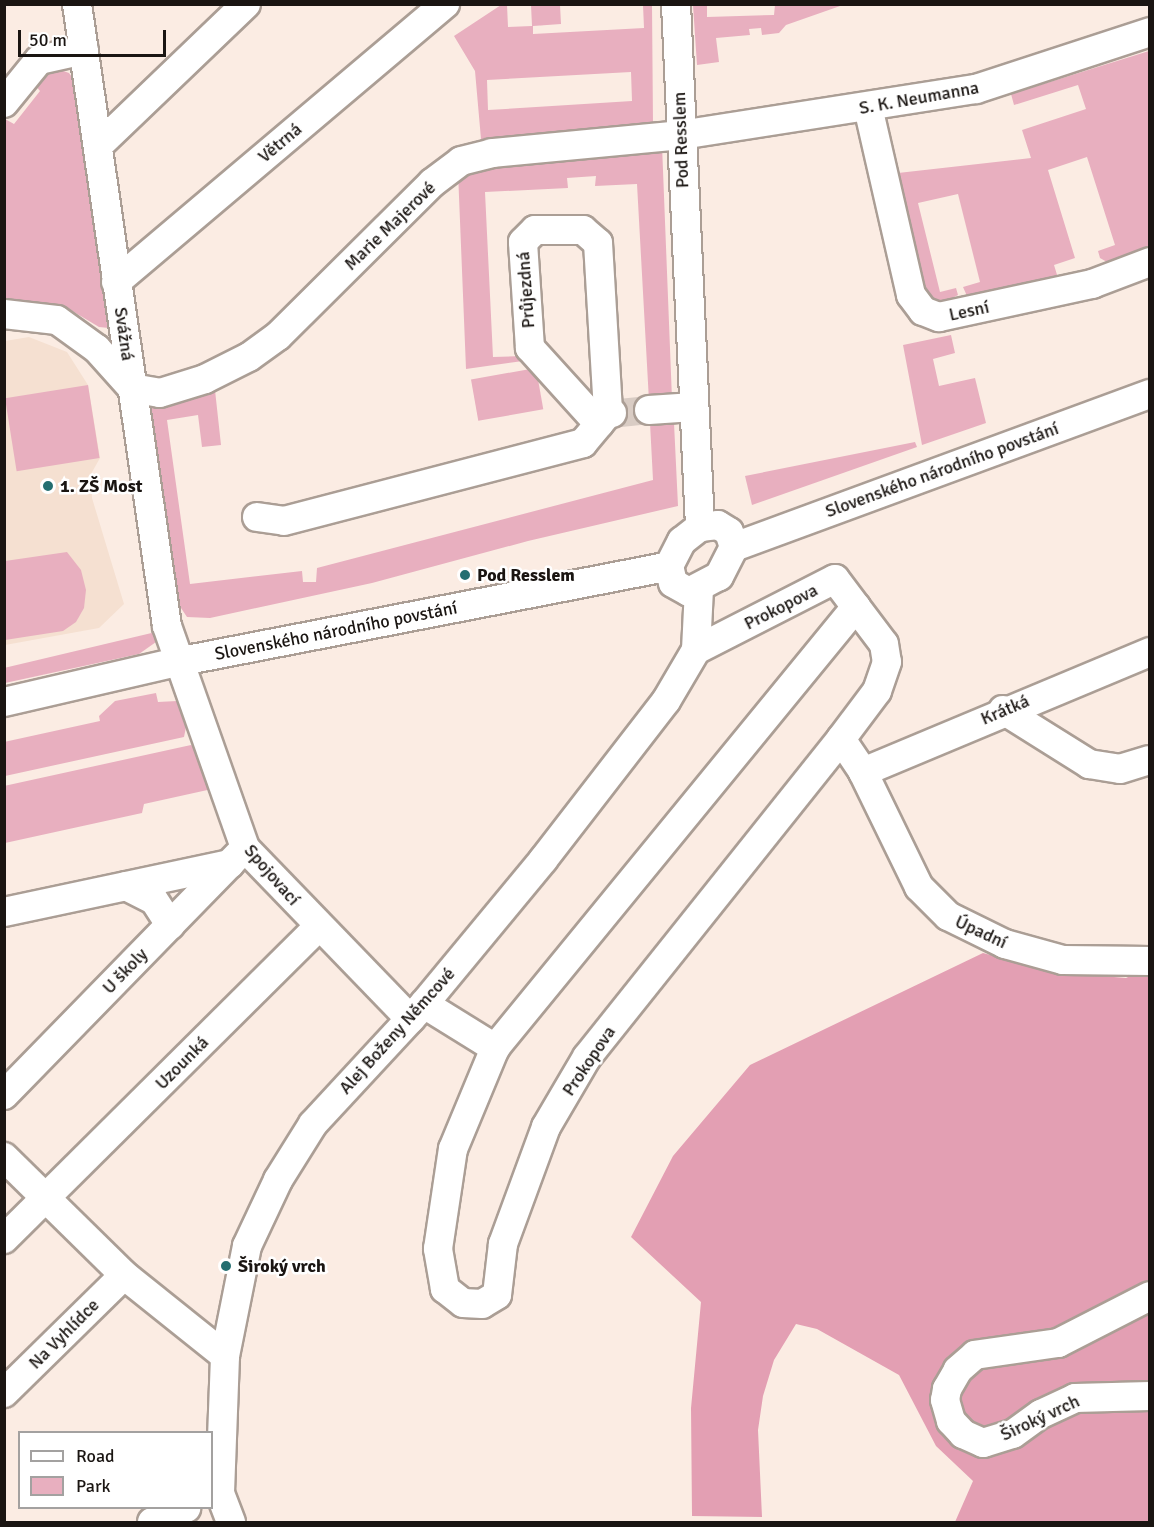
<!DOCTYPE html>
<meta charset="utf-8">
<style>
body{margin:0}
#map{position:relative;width:1154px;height:1527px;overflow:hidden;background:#fbece3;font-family:Signika,sans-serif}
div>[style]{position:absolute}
.built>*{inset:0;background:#f5e0d1}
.green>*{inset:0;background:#e8afbf;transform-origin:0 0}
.forest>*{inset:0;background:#e39fb3}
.minor-tunnel>*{height:28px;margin-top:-14px;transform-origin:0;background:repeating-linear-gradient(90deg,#d9ccc4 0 28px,transparent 0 42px)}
.roads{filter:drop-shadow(2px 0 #ab9e95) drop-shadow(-2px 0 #ab9e95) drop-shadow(0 2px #ab9e95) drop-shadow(0 -2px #ab9e95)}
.minor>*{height:28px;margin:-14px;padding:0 14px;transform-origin:14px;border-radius:14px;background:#fff}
.dots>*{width:16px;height:16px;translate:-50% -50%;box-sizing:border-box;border:3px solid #fff;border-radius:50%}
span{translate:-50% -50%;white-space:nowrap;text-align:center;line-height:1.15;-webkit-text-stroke:5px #fff;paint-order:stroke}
.street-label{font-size:18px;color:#1a1512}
.poi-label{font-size:18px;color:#1a1512;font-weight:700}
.left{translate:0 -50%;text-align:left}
.frame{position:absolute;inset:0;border:6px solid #1a1512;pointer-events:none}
.legend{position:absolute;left:18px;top:1431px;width:195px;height:78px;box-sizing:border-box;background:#fff;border:2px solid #a3a1a0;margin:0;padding:8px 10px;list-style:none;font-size:18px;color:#1a1512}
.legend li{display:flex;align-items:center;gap:12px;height:30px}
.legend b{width:30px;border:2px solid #a3a1a0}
.scale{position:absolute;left:18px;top:30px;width:148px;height:27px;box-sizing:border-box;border:3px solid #1a1512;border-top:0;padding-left:8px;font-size:18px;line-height:21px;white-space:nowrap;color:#1a1512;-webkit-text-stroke:4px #fff;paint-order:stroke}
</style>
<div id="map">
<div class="built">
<div style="clip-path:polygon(29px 337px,67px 352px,88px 385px,100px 458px,91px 474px,92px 498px,124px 604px,99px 628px,5px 645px,5px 341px)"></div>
</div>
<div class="green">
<div style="clip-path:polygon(evenodd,501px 5px,507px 5px,508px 27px,532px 26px,531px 5px,560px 5px,561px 24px,533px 26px,533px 34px,644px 28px,643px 5px,652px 5px,653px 124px,476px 144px,481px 139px,475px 71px,454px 36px,501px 5px,631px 72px,632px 101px,488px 110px,487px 80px,631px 72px)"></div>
<div style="clip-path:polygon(693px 5px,707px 5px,707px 17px,774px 15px,775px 5px,843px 5px,786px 25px,779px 33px,762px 35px,761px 28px,749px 29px,750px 35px,716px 38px,719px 62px,697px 65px)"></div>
<div style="clip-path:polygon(1149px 51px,1149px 246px,1107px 262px,1100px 258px,1098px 251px,1115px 245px,1087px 157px,1048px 170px,1075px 258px,1054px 265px,1058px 278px,967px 296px,963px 287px,980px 282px,958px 194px,918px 203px,940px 292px,956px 288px,958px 295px,943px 303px,931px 301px,925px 290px,898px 173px,1031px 158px,1022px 130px,1086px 109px,1078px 85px,1014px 105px,1011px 94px)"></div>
<div style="clip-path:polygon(55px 68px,69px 73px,80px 88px,114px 322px,109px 328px,99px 327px,69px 309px,5px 299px,5px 119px,14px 124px,40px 91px,34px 84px,39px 73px)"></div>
<div style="clip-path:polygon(662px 145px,672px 399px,649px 401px,637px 184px,595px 186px,596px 176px,567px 178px,568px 188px,485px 192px,493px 357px,523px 356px,523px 361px,466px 369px,458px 172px)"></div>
<div style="clip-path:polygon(951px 335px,955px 353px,933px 359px,939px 386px,975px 378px,986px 423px,922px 445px,903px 345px)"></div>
<div style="left:536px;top:368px;width:42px;height:66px;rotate:80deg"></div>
<div style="clip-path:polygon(214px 381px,221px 445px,202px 447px,198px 415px,167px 420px,190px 584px,302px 571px,303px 582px,316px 582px,317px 568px,653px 480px,650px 423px,674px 423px,678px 506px,528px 541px,372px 583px,210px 618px,187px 617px,179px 605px,147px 406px)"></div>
<div style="left:88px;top:385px;width:74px;height:84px;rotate:81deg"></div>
<div style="clip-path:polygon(915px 442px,917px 447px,752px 505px,745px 476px)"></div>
<div style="clip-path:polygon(67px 552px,81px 570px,86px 590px,84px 608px,76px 622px,63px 631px,5px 640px,5px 561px)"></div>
<div style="clip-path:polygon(160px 631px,156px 642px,139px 654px,5px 683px,4px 668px)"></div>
<div style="clip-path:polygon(156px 693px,158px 702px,177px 701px,187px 722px,184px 737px,5px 776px,4px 742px,100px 721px,99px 716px,115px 701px)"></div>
<div style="clip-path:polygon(191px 745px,199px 749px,212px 789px,144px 804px,142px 813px,5px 843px,4px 786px)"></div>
</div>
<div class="forest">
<div style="clip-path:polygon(983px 953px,1053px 972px,1126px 978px,1149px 967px,1149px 1522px,955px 1522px,973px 1481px,936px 1446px,899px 1375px,817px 1329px,796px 1324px,774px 1360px,763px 1396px,758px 1430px,762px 1517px,692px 1516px,691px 1408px,701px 1302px,631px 1237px,673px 1156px,750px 1065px)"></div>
</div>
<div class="minor-tunnel">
<div style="left:620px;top:413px;width:29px;rotate:-6deg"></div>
</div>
<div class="roads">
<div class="minor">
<div style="left:77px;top:4px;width:628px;rotate:81.77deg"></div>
<div style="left:167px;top:626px;width:235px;rotate:70.6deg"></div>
<div style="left:245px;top:848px;width:238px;rotate:46deg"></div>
<div style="left:676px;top:4px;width:524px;rotate:87.37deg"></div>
<div style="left:4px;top:103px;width:55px;rotate:-50.9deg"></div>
<div style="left:39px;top:60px;width:46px;rotate:-12.5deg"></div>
<div style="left:868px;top:107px;width:193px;rotate:77.1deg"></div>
<div style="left:911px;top:295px;width:20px;rotate:53deg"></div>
<div style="left:923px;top:311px;width:17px;rotate:21deg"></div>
<div style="left:939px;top:317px;width:157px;rotate:-12.2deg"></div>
<div style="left:1092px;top:284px;width:62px;rotate:-20.8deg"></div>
<div style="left:98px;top:146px;width:205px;rotate:-43.8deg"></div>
<div style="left:116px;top:282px;width:431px;rotate:-40.2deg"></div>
<div style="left:4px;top:314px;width:53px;rotate:6.5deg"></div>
<div style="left:57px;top:320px;width:49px;rotate:35.9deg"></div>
<div style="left:97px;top:349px;width:52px;rotate:48.1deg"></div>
<div style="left:132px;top:388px;width:28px;rotate:10deg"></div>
<div style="left:160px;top:393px;width:47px;rotate:-17.3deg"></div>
<div style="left:205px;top:379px;width:49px;rotate:-26.6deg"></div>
<div style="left:249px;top:357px;width:36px;rotate:-36deg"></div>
<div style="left:278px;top:336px;width:217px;rotate:-44.8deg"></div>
<div style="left:432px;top:183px;width:36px;rotate:-37deg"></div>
<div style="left:461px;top:161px;width:32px;rotate:-14deg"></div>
<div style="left:492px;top:153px;width:190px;rotate:-5.4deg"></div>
<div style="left:681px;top:135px;width:299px;rotate:-8.9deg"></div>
<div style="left:976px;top:89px;width:183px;rotate:-18.1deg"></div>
<div style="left:649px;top:410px;width:45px;rotate:-3.8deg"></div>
<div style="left:599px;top:424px;width:103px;rotate:-132.2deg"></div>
<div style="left:530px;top:348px;width:106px;rotate:-93.8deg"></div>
<div style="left:523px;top:242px;width:17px;rotate:-45deg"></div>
<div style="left:535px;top:230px;width:48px"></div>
<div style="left:583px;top:230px;width:20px;rotate:41deg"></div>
<div style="left:598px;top:243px;width:170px;rotate:86.6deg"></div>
<div style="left:257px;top:517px;width:27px;rotate:8deg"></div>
<div style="left:284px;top:521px;width:309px;rotate:-14.6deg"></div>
<div style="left:583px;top:443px;width:39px;rotate:-50deg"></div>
<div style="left:608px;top:413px;width:4px"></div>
<div style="left:718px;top:525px;width:13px;rotate:32deg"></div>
<div style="left:729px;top:532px;width:16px;rotate:72deg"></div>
<div style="left:734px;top:547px;width:33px;rotate:117deg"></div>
<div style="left:719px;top:576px;width:34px;rotate:152deg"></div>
<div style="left:689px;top:592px;width:18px;rotate:-151deg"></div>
<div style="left:673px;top:583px;width:17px;rotate:-103deg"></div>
<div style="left:669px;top:566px;width:28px;rotate:-63deg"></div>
<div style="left:682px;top:541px;width:23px;rotate:-38deg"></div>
<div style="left:700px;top:527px;width:18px;rotate:-6deg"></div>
<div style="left:734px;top:547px;width:443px;rotate:-20.2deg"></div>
<div style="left:696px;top:650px;width:156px;rotate:-27.1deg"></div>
<div style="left:835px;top:579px;width:35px;rotate:53deg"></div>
<div style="left:856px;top:607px;width:46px;rotate:52.9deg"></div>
<div style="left:884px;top:644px;width:18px;rotate:81deg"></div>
<div style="left:887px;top:662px;width:31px;rotate:109deg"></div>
<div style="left:877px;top:691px;width:60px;rotate:126.9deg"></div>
<div style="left:841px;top:739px;width:407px;rotate:128.6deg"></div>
<div style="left:587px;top:1057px;width:81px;rotate:120.4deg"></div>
<div style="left:546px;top:1127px;width:125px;rotate:110.2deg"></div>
<div style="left:503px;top:1244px;width:51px;rotate:96.7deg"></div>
<div style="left:497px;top:1295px;width:17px;rotate:149deg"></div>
<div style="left:482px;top:1304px;width:19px;rotate:-177deg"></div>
<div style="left:463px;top:1303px;width:23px;rotate:-142deg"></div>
<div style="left:445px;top:1289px;width:41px;rotate:-99.9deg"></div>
<div style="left:438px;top:1249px;width:101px;rotate:-81.5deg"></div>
<div style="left:453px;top:1149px;width:109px;rotate:-67.4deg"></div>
<div style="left:495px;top:1048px;width:570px;rotate:-50.7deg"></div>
<div style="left:4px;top:702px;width:183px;rotate:-13deg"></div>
<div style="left:182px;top:661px;width:496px;rotate:-11deg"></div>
<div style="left:1003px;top:710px;width:102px;rotate:32.1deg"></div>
<div style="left:1089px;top:764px;width:31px;rotate:9deg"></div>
<div style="left:1120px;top:769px;width:31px;rotate:-17deg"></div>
<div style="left:841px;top:739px;width:40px;rotate:56deg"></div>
<div style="left:863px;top:772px;width:128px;rotate:64deg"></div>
<div style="left:919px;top:887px;width:41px;rotate:45deg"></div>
<div style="left:948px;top:916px;width:64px;rotate:26.2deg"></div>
<div style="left:1005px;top:944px;width:60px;rotate:15.4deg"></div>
<div style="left:1063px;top:960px;width:87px;rotate:0.7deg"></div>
<div style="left:863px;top:772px;width:311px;rotate:-22.7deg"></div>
<div style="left:126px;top:886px;width:31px;rotate:27deg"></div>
<div style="left:154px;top:900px;width:30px;rotate:57deg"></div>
<div style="left:4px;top:912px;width:231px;rotate:-12deg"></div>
<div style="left:424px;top:1004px;width:84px;rotate:31.8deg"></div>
<div style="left:4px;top:1095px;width:345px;rotate:-45.7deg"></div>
<div style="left:4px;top:1157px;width:168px;rotate:44.5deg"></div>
<div style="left:124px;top:1275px;width:129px;rotate:38.7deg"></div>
<div style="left:4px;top:1239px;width:443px;rotate:-44.8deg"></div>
<div style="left:1150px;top:1296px;width:103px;rotate:152.9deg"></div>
<div style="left:1058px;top:1343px;width:84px;rotate:171.8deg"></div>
<div style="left:975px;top:1355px;width:23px;rotate:139deg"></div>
<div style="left:958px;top:1370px;width:22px;rotate:120deg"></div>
<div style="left:947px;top:1389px;width:11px;rotate:100deg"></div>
<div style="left:945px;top:1400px;width:22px;rotate:74deg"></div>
<div style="left:951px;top:1421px;width:18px;rotate:47deg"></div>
<div style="left:963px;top:1434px;width:22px;rotate:24deg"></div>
<div style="left:983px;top:1443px;width:31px;rotate:-17deg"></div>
<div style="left:1013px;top:1434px;width:34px;rotate:-36deg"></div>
<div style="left:1041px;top:1414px;width:38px;rotate:-25deg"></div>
<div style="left:1075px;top:1398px;width:75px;rotate:-1.5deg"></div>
<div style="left:4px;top:1393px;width:168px;rotate:-44.5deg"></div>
<div style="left:152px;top:1522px;width:37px;rotate:-22deg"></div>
<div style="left:231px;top:1522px;width:31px;rotate:-111deg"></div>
<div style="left:220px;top:1493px;width:137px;rotate:-87.9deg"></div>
<div style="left:225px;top:1356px;width:112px;rotate:-78.7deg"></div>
<div style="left:247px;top:1246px;width:73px;rotate:-64.8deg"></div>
<div style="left:278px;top:1180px;width:66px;rotate:-58deg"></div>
<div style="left:313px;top:1124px;width:163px;rotate:-47.2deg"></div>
<div style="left:424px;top:1004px;width:187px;rotate:-50.4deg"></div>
<div style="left:543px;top:860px;width:201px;rotate:-52.3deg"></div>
<div style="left:666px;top:701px;width:59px;rotate:-59.5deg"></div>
<div style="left:696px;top:650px;width:61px;rotate:-87.2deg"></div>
</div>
</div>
<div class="dots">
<div style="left:48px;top:486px;background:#236e70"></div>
<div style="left:465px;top:575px;background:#236e70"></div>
<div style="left:226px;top:1266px;background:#236e70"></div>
</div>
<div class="street-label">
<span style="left:919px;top:98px;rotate:-10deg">S. K. Neumanna</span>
<span style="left:681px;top:140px;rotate:-92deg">Pod Resslem</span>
<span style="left:280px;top:143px;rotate:-40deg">Větrná</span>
<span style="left:390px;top:226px;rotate:-44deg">Marie Majerové</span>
<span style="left:526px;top:290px;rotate:-94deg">Průjezdná</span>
<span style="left:969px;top:311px;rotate:-12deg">Lesní</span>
<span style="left:124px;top:334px;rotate:82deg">Svážná</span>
<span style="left:942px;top:470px;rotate:-20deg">Slovenského národního povstání</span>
<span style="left:781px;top:607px;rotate:-27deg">Prokopova</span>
<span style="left:336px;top:631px;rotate:-11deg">Slovenského národního povstání</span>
<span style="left:1005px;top:710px;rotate:-23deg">Krátká</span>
<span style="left:272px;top:875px;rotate:49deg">Spojovací</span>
<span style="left:981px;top:932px;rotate:25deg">Úpadní</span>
<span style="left:125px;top:971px;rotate:-46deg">U školy</span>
<span style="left:397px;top:1031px;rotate:-48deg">Alej Boženy Němcové</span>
<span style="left:589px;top:1061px;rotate:-56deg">Prokopova</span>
<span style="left:182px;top:1063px;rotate:-45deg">Uzounká</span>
<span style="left:64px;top:1334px;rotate:-45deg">Na Vyhlídce</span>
<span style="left:1040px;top:1418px;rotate:-25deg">Široký vrch</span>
</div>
<div class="poi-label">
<span class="left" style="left:60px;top:486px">1. ZŠ Most</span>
<span class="left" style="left:477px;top:575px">Pod Resslem</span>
<span class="left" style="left:238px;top:1266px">Široký vrch</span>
</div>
<div class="frame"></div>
<ul class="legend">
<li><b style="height:8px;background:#fff"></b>Road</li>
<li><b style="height:16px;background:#e8afbf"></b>Park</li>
</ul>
<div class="scale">50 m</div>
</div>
